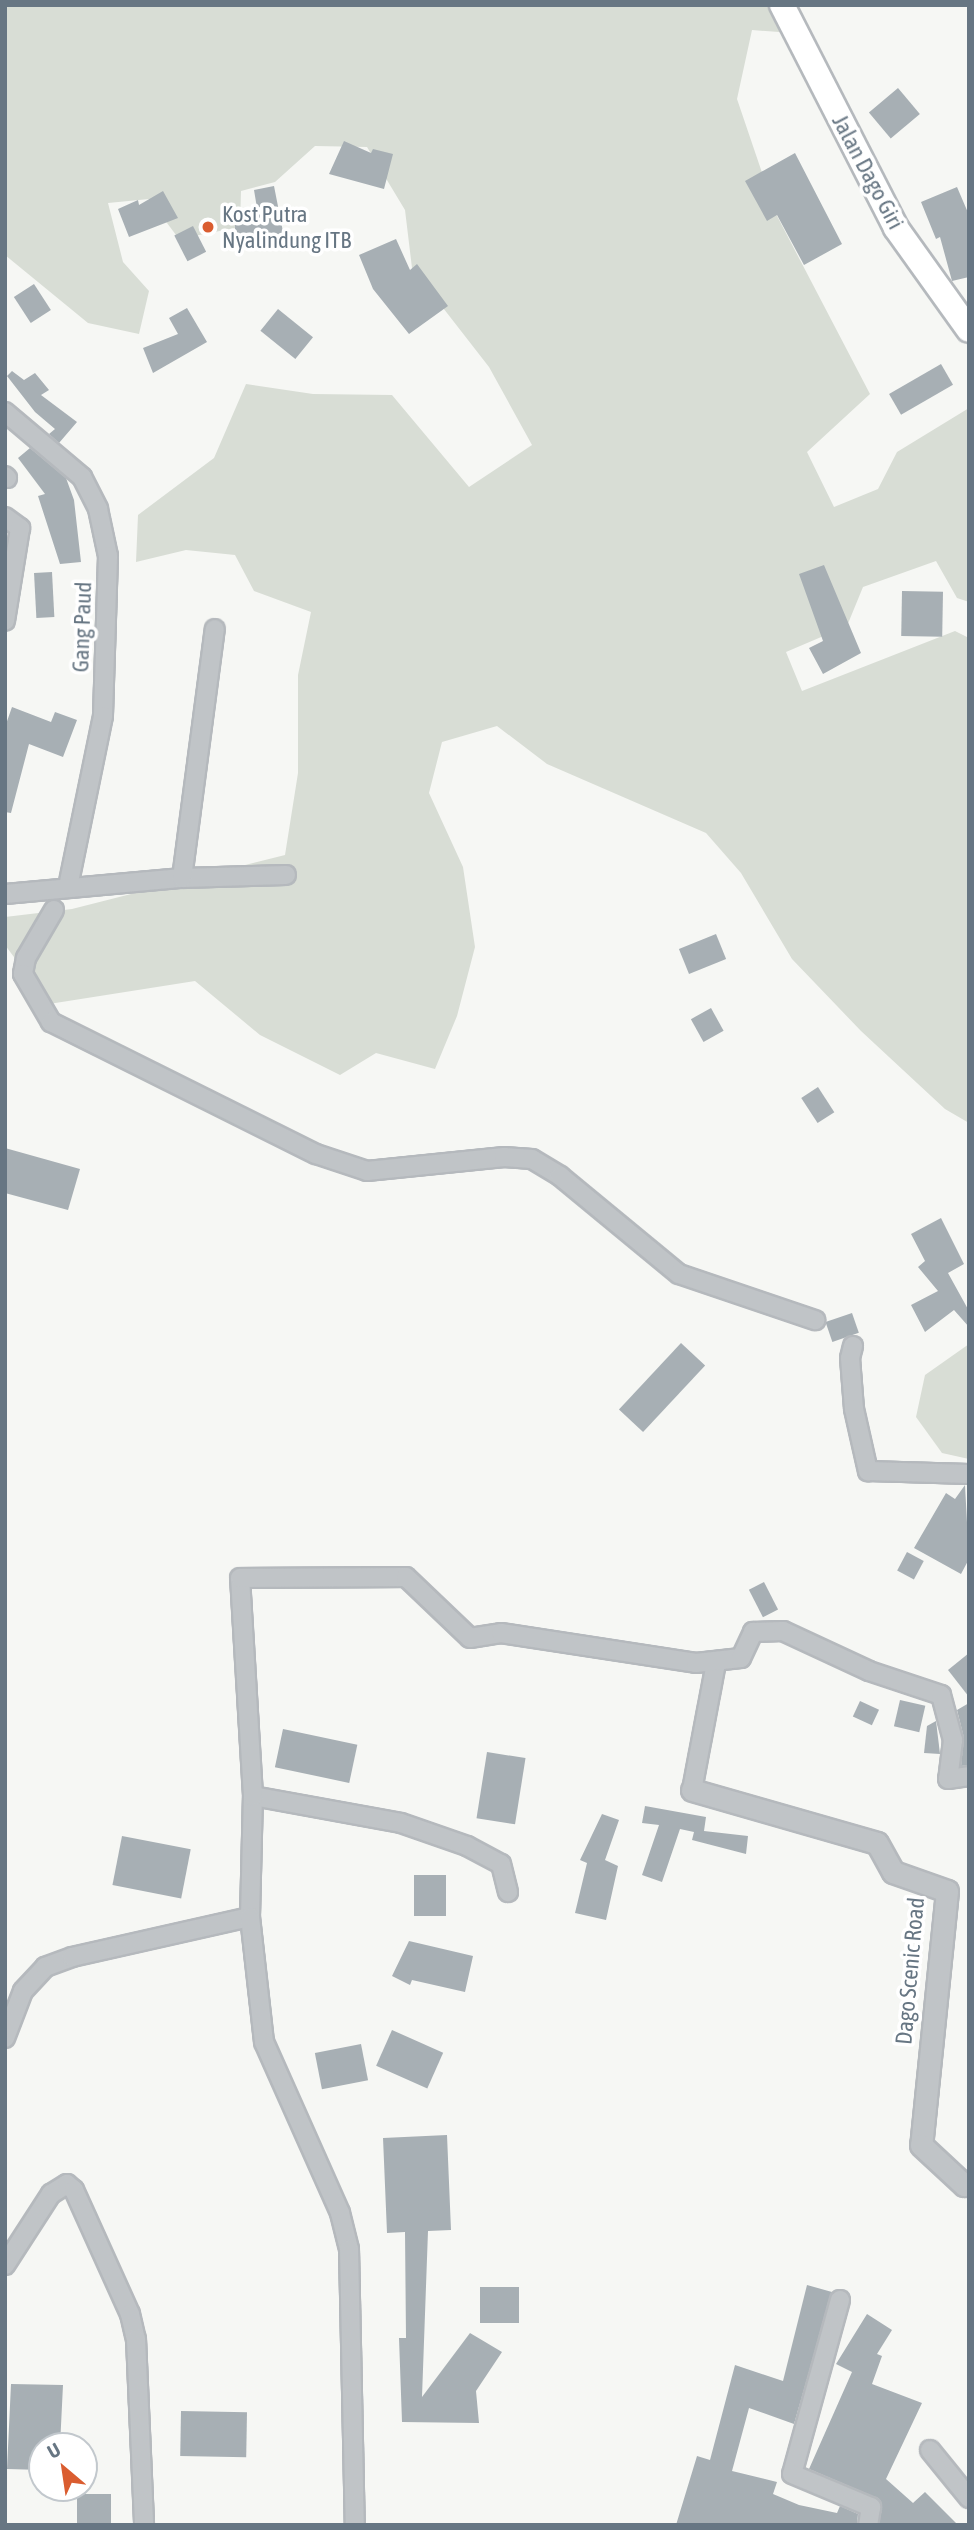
<!DOCTYPE html>
<style>
body{margin:0}
#map{position:relative;width:974px;height:2530px;overflow:hidden;background:#f6f7f4;font-family:"Asap Condensed",sans-serif}
div>[style]{position:absolute}
.green>*{inset:0;background:#d8ddd5}
.building>*{inset:0;background:#a7afb4;transform-origin:0 0}
.roads{filter:drop-shadow(2px 0 #b5b9bd) drop-shadow(-2px 0 #b5b9bd) drop-shadow(0 2px #b5b9bd) drop-shadow(0 -2px #b5b9bd)}
.minor>*{height:18px;margin:-9px;padding:0 9px;transform-origin:9px;border-radius:9px;background:#c0c4c7}
.tertiary>*{height:21px;margin:-10.5px;padding:0 10.5px;transform-origin:10.5px;border-radius:10.5px;background:#c0c4c7}
.secondary>*{height:24px;margin:-12px;padding:0 12px;transform-origin:12px;border-radius:12px;background:#fff}
.dots>*{width:19px;height:19px;translate:-50% -50%;box-sizing:border-box;border:4px solid #fff;border-radius:50%}
span{translate:-50% -50%;white-space:nowrap;text-align:center;line-height:1.15;-webkit-text-stroke:7px #fff;paint-order:stroke}
.street-label{font-size:23px;color:#677683}
.poi-label{font-size:23px;color:#677683}
.left{translate:0 -50%;text-align:left}
.frame{position:absolute;inset:0;border:7px solid #677683;pointer-events:none}
.north{position:absolute;left:28px;top:2432px;width:70px;height:70px;box-sizing:border-box;background:#fff;border:2px solid #c2c8cd;border-radius:50%;rotate:331deg;font-size:19px;font-weight:700;line-height:28px;text-align:center;color:#677683}
.north::after{content:'';display:block;margin:auto;width:24px;height:32px;background:#da5d30;clip-path:polygon(50% 0,100% 100%,50% 72%,0 100%)}
</style>
<div id="map">
<div class="green">
<div style="clip-path:polygon(5px 5px,780px 5px,793px 33px,752px 30px,737px 99px,776px 214px,870px 394px,807px 452px,834px 507px,878px 489px,897px 452px,969px 408px,969px 602px,957px 598px,936px 561px,863px 587px,847px 626px,786px 652px,802px 691px,955px 631px,969px 638px,969px 1123px,945px 1109px,861px 1031px,792px 959px,741px 873px,706px 833px,547px 764px,497px 726px,442px 742px,429px 793px,463px 867px,475px 947px,457px 1016px,435px 1069px,376px 1053px,340px 1075px,260px 1035px,195px 981px,49px 1004px,5px 945px,5px 917px,72px 909px,285px 855px,298px 773px,298px 675px,311px 612px,254px 591px,235px 555px,186px 550px,136px 562px,138px 515px,214px 458px,246px 384px,313px 394px,392px 395px,469px 487px,532px 445px,489px 367px,412px 268px,405px 210px,367px 147px,315px 146px,275px 182px,241px 191px,240px 227px,179px 239px,149px 199px,108px 203px,123px 262px,149px 291px,139px 334px,88px 323px,5px 255px)"></div>
<div style="clip-path:polygon(969px 1344px,969px 1459px,942px 1453px,916px 1417px,925px 1375px)"></div>
</div>
<div class="building">
<div style="left:898px;top:88px;width:34px;height:38px;rotate:50deg"></div>
<div style="clip-path:polygon(344px 141px,371px 153px,373px 149px,393px 154px,384px 189px,329px 174px)"></div>
<div style="clip-path:polygon(795px 153px,842px 244px,804px 265px,777px 215px,767px 221px,745px 181px)"></div>
<div style="clip-path:polygon(274px 186px,285px 242px,235px 243px,235px 221px,259px 220px,254px 190px)"></div>
<div style="clip-path:polygon(957px 187px,969px 215px,969px 277px,952px 281px,940px 237px,936px 239px,921px 202px)"></div>
<div style="clip-path:polygon(163px 191px,178px 218px,129px 237px,118px 209px,138px 200px,139px 205px)"></div>
<div style="left:193px;top:226px;width:29px;height:21px;rotate:63deg"></div>
<div style="clip-path:polygon(396px 239px,410px 270px,417px 264px,448px 306px,409px 334px,373px 289px,359px 255px)"></div>
<div style="left:34px;top:284px;width:31px;height:24px;rotate:57deg"></div>
<div style="clip-path:polygon(187px 308px,207px 342px,153px 373px,143px 348px,178px 334px,169px 318px)"></div>
<div style="left:278px;top:309px;width:45px;height:28px;rotate:39deg"></div>
<div style="left:941px;top:364px;width:24px;height:60px;rotate:60deg"></div>
<div style="clip-path:polygon(12px 371px,24px 380px,35px 373px,49px 390px,41px 395px,77px 422px,59px 443px,49px 434px,55px 429px,35px 412px,7px 376px)"></div>
<div style="clip-path:polygon(30px 448px,66px 478px,74px 500px,81px 562px,60px 564px,38px 496px,45px 494px,18px 458px)"></div>
<div style="clip-path:polygon(824px 565px,861px 653px,823px 674px,809px 648px,823px 641px,799px 574px)"></div>
<div style="left:52px;top:572px;width:45px;height:18px;rotate:87deg"></div>
<div style="left:902px;top:591px;width:41px;height:45px;rotate:1deg"></div>
<div style="clip-path:polygon(12px 707px,51px 722px,55px 712px,77px 720px,63px 757px,29px 744px,11px 813px,5px 812px,5px 727px)"></div>
<div style="left:716px;top:934px;width:27px;height:40px;rotate:68deg"></div>
<div style="left:711px;top:1008px;width:26px;height:23px;rotate:61deg"></div>
<div style="left:818px;top:1087px;width:30px;height:20px;rotate:57deg"></div>
<div style="clip-path:polygon(5px 1148px,80px 1169px,68px 1210px,5px 1193px)"></div>
<div style="clip-path:polygon(941px 1218px,964px 1264px,948px 1273px,969px 1311px,969px 1327px,954px 1310px,925px 1332px,911px 1305px,938px 1291px,918px 1267px,925px 1261px,911px 1234px)"></div>
<div style="left:852px;top:1313px;width:21px;height:28px;rotate:71deg"></div>
<div style="left:681px;top:1343px;width:33px;height:91px;rotate:43deg"></div>
<div style="clip-path:polygon(965px 1485px,969px 1559px,961px 1574px,914px 1548px,946px 1493px,955px 1499px)"></div>
<div style="left:907px;top:1552px;width:19px;height:21px;rotate:28deg"></div>
<div style="left:764px;top:1582px;width:31px;height:17px;rotate:63deg"></div>
<div style="clip-path:polygon(969px 1653px,969px 1697px,948px 1670px)"></div>
<div style="left:900px;top:1700px;width:26px;height:27px;rotate:13deg"></div>
<div style="left:860px;top:1701px;width:21px;height:17px;rotate:25deg"></div>
<div style="clip-path:polygon(969px 1703px,969px 1765px,961px 1766px,964px 1738px,957px 1710px)"></div>
<div style="clip-path:polygon(936px 1721px,940px 1754px,924px 1753px,927px 1726px)"></div>
<div style="left:283px;top:1729px;width:76px;height:39px;rotate:12deg"></div>
<div style="left:487px;top:1752px;width:39px;height:67px;rotate:9deg"></div>
<div style="clip-path:polygon(645px 1806px,706px 1817px,704px 1831px,748px 1836px,746px 1854px,692px 1840px,694px 1832px,680px 1829px,662px 1882px,642px 1875px,659px 1825px,642px 1823px)"></div>
<div style="clip-path:polygon(602px 1814px,619px 1820px,605px 1860px,618px 1866px,606px 1920px,575px 1913px,587px 1863px,580px 1860px)"></div>
<div style="left:122px;top:1836px;width:70px;height:50px;rotate:11deg"></div>
<div style="left:414px;top:1875px;width:32px;height:41px"></div>
<div style="clip-path:polygon(409px 1941px,473px 1956px,465px 1992px,412px 1980px,410px 1985px,392px 1976px)"></div>
<div style="left:392px;top:2030px;width:56px;height:39px;rotate:24deg"></div>
<div style="left:361px;top:2044px;width:37px;height:47px;rotate:79deg"></div>
<div style="clip-path:polygon(447px 2135px,451px 2230px,428px 2231px,422px 2397px,470px 2333px,502px 2352px,476px 2391px,479px 2423px,402px 2422px,399px 2338px,406px 2338px,405px 2232px,387px 2233px,383px 2138px)"></div>
<div style="clip-path:polygon(807px 2285px,832px 2292px,794px 2424px,749px 2408px,732px 2471px,777px 2482px,773px 2494px,799px 2505px,837px 2513px,840px 2506px,858px 2514px,857px 2525px,676px 2525px,697px 2456px,710px 2460px,735px 2365px,783px 2381px)"></div>
<div style="left:519px;top:2287px;width:36px;height:39px;rotate:90deg"></div>
<div style="clip-path:polygon(867px 2314px,892px 2330px,877px 2354px,882px 2356px,872px 2384px,922px 2403px,886px 2479px,913px 2503px,925px 2492px,958px 2525px,880px 2525px,879px 2499px,809px 2469px,852px 2372px,836px 2364px)"></div>
<div style="clip-path:polygon(11px 2384px,63px 2385px,60px 2446px,42px 2446px,42px 2470px,7px 2469px)"></div>
<div style="left:181px;top:2411px;width:66px;height:45px;rotate:1deg"></div>
<div style="left:77px;top:2494px;width:34px;height:31px"></div>
</div>
<div class="roads">
<div class="minor">
<div style="left:5px;top:412px;width:101px;rotate:40.2deg"></div>
<div style="left:82px;top:477px;width:36px;rotate:63deg"></div>
<div style="left:98px;top:509px;width:48px;rotate:78deg"></div>
<div style="left:108px;top:556px;width:160px;rotate:91.8deg"></div>
<div style="left:103px;top:716px;width:168px;rotate:101.6deg"></div>
<div style="left:5px;top:476px;width:3px;rotate:45deg"></div>
<div style="left:5px;top:517px;width:19px;rotate:36deg"></div>
<div style="left:20px;top:528px;width:94px;rotate:99.2deg"></div>
<div style="left:182px;top:878px;width:104px;rotate:-1.7deg"></div>
<div style="left:5px;top:894px;width:178px;rotate:-5.2deg"></div>
<div style="left:182px;top:878px;width:251px;rotate:-82.5deg"></div>
<div style="left:54px;top:910px;width:56px;rotate:120.3deg"></div>
<div style="left:26px;top:958px;width:16px;rotate:101deg"></div>
<div style="left:23px;top:974px;width:56px;rotate:59.7deg"></div>
<div style="left:51px;top:1022px;width:296px;rotate:26.5deg"></div>
<div style="left:316px;top:1154px;width:54px;rotate:18.4deg"></div>
<div style="left:367px;top:1171px;width:138px;rotate:-5.8deg"></div>
<div style="left:504px;top:1157px;width:28px;rotate:4deg"></div>
<div style="left:532px;top:1159px;width:33px;rotate:31deg"></div>
<div style="left:560px;top:1176px;width:154px;rotate:39.5deg"></div>
<div style="left:679px;top:1274px;width:144px;rotate:18.7deg"></div>
<div style="left:853px;top:1346px;width:12px;rotate:104deg"></div>
<div style="left:850px;top:1358px;width:51px;rotate:85.5deg"></div>
<div style="left:854px;top:1409px;width:64px;rotate:77.3deg"></div>
<div style="left:868px;top:1471px;width:101px;rotate:1.7deg"></div>
<div style="left:692px;top:1790px;width:129px;rotate:-79.3deg"></div>
<div style="left:253px;top:1796px;width:150px;rotate:10.3deg"></div>
<div style="left:401px;top:1823px;width:70px;rotate:19.2deg"></div>
<div style="left:467px;top:1846px;width:38px;rotate:28deg"></div>
<div style="left:501px;top:1864px;width:29px;rotate:76deg"></div>
<div style="left:250px;top:1917px;width:121px;rotate:-88.6deg"></div>
<div style="left:253px;top:1796px;width:218px;rotate:-93.4deg"></div>
<div style="left:240px;top:1578px;width:166px;rotate:-0.3deg"></div>
<div style="left:406px;top:1577px;width:88px;rotate:43.6deg"></div>
<div style="left:470px;top:1638px;width:31px;rotate:-9deg"></div>
<div style="left:501px;top:1633px;width:197px;rotate:8.7deg"></div>
<div style="left:696px;top:1663px;width:45px;rotate:-6.3deg"></div>
<div style="left:741px;top:1658px;width:29px;rotate:-65deg"></div>
<div style="left:753px;top:1632px;width:30px;rotate:-2deg"></div>
<div style="left:783px;top:1631px;width:95px;rotate:24.9deg"></div>
<div style="left:869px;top:1671px;width:76px;rotate:18.4deg"></div>
<div style="left:941px;top:1695px;width:47px;rotate:75.1deg"></div>
<div style="left:953px;top:1740px;width:39px;rotate:97deg"></div>
<div style="left:948px;top:1779px;width:21px;rotate:-8deg"></div>
<div style="left:5px;top:2038px;width:50px;rotate:-69deg"></div>
<div style="left:23px;top:1991px;width:33px;rotate:-47deg"></div>
<div style="left:45px;top:1967px;width:29px;rotate:-20deg"></div>
<div style="left:72px;top:1957px;width:182px;rotate:-12.7deg"></div>
<div style="left:250px;top:1917px;width:126px;rotate:83.6deg"></div>
<div style="left:264px;top:2042px;width:187px;rotate:66deg"></div>
<div style="left:340px;top:2213px;width:37px;rotate:76deg"></div>
<div style="left:349px;top:2249px;width:276px;rotate:88.8deg"></div>
<div style="left:5px;top:2265px;width:85px;rotate:-57.1deg"></div>
<div style="left:51px;top:2194px;width:19px;rotate:-32deg"></div>
<div style="left:67px;top:2184px;width:9px;rotate:41deg"></div>
<div style="left:74px;top:2190px;width:136px;rotate:65.7deg"></div>
<div style="left:130px;top:2314px;width:26px;rotate:77deg"></div>
<div style="left:136px;top:2339px;width:186px;rotate:87.5deg"></div>
<div style="left:840px;top:2300px;width:180px;rotate:105.4deg"></div>
<div style="left:792px;top:2474px;width:86px;rotate:22.7deg"></div>
<div style="left:871px;top:2507px;width:18px;rotate:99deg"></div>
<div style="left:930px;top:2450px;width:62px;rotate:50.9deg"></div>
</div>
<div class="tertiary">
<div style="left:692px;top:1790px;width:192px;rotate:16deg"></div>
<div style="left:877px;top:1843px;width:33px;rotate:61deg"></div>
<div style="left:893px;top:1872px;width:57px;rotate:19.4deg"></div>
<div style="left:947px;top:1891px;width:255px;rotate:95.8deg"></div>
<div style="left:921px;top:2145px;width:59px;rotate:42.9deg"></div>
<div style="left:964px;top:2185px;width:5px;rotate:-11deg"></div>
</div>
<div class="secondary">
<div style="left:782px;top:5px;width:250px;rotate:62.9deg"></div>
<div style="left:896px;top:228px;width:125px;rotate:54.4deg"></div>
</div>
</div>
<div class="dots">
<div style="left:208px;top:227px;background:#da5d30"></div>
</div>
<div class="street-label">
<span style="left:868px;top:172px;rotate:62deg">Jalan Dago Giri</span>
<span style="left:82px;top:627px;rotate:-88deg">Gang Paud</span>
<span style="left:910px;top:1971px;rotate:-85deg">Dago Scenic Road</span>
</div>
<div class="poi-label">
<span class="left" style="left:222px;top:227px">Kost Putra<br>Nyalindung ITB</span>
</div>
<div class="frame"></div>
<div class="north">U</div>
</div>
